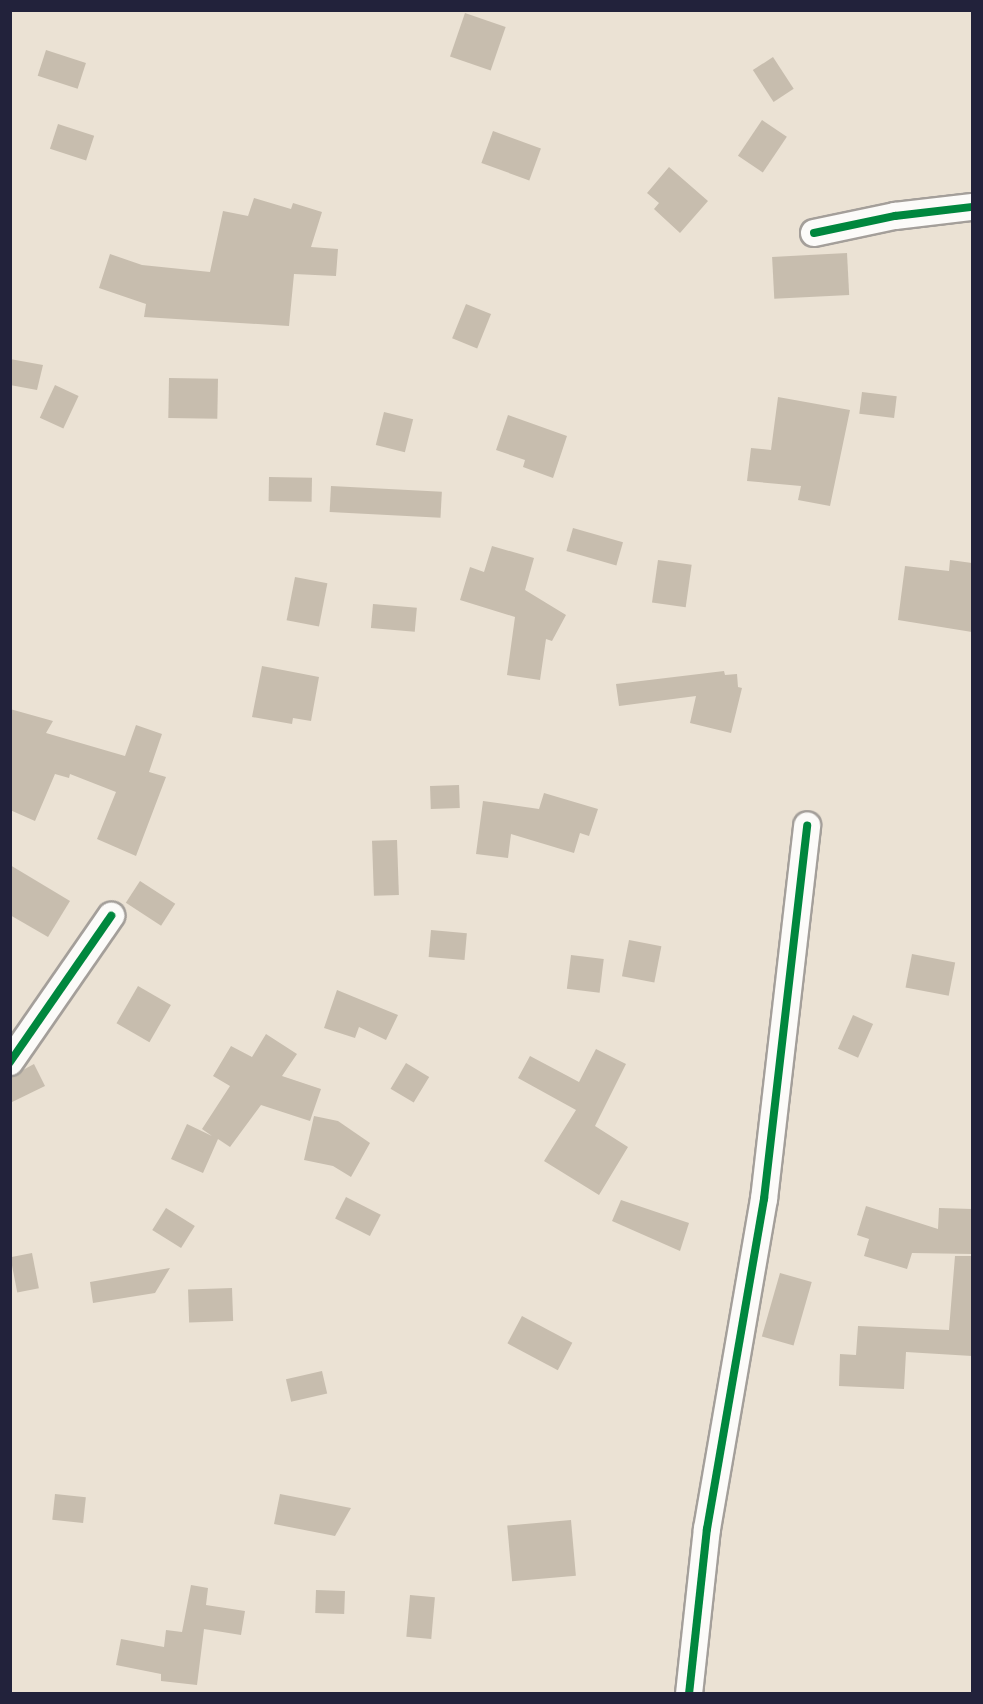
<!DOCTYPE html>
<style>
body{margin:0}
#map{position:relative;width:983px;height:1704px;overflow:hidden;background:#ebe2d4;font-family:Mynerve,sans-serif}
div>[style]{position:absolute}
.building>*{inset:0;background:#c7bdae;transform-origin:0 0}
.roads{filter:drop-shadow(2px 0 #a49f9a) drop-shadow(-2px 0 #a49f9a) drop-shadow(0 2px #a49f9a) drop-shadow(0 -2px #a49f9a)}
.minor>*{height:26px;margin:-13px;padding:0 13px;transform-origin:13px;border-radius:13px;background:#fcfbf9}
.cycleway>*{height:8px;margin:-4px;padding:0 4px;transform-origin:4px;border-radius:4px;background:#00873e}
span{translate:-50% -50%;white-space:nowrap;text-align:center;line-height:1.15;-webkit-text-stroke:6px #f7f3e8;paint-order:stroke}
.frame{position:absolute;inset:0;border:12px solid #22223b;pointer-events:none}
</style>
<div id="map">
<div class="building">
<div style="left:465px;top:13px;width:43px;height:46px;rotate:19deg"></div>
<div style="left:46px;top:50px;width:42px;height:27px;rotate:18deg"></div>
<div style="left:773px;top:57px;width:38px;height:24px;rotate:57deg"></div>
<div style="left:762px;top:120px;width:30px;height:43px;rotate:34deg"></div>
<div style="left:58px;top:124px;width:38px;height:26px;rotate:18deg"></div>
<div style="left:493px;top:131px;width:51px;height:34px;rotate:20deg"></div>
<div style="clip-path:polygon(669px 167px,708px 201px,680px 233px,654px 209px,659px 203px,647px 193px)"></div>
<div style="clip-path:polygon(254px 198px,291px 209px,293px 203px,322px 212px,311px 247px,338px 249px,336px 276px,294px 274px,289px 326px,144px 317px,146px 304px,99px 288px,110px 254px,142px 265px,210px 272px,223px 211px,248px 216px)"></div>
<div style="left:847px;top:253px;width:42px;height:75px;rotate:87deg"></div>
<div style="left:466px;top:304px;width:27px;height:37px;rotate:22deg"></div>
<div style="clip-path:polygon(10px 359px,43px 365px,37px 390px,10px 385px)"></div>
<div style="left:169px;top:378px;width:49px;height:40px;rotate:1deg"></div>
<div style="left:55px;top:385px;width:26px;height:36px;rotate:25deg"></div>
<div style="left:862px;top:392px;width:35px;height:22px;rotate:7deg"></div>
<div style="clip-path:polygon(778px 397px,850px 410px,830px 506px,798px 500px,801px 486px,747px 481px,751px 448px,771px 450px)"></div>
<div style="left:384px;top:412px;width:30px;height:34px;rotate:14deg"></div>
<div style="clip-path:polygon(508px 415px,567px 436px,553px 478px,523px 467px,525px 460px,496px 450px)"></div>
<div style="left:269px;top:477px;width:43px;height:24px;rotate:1deg"></div>
<div style="left:331px;top:486px;width:111px;height:26px;rotate:3deg"></div>
<div style="left:573px;top:528px;width:52px;height:24px;rotate:16deg"></div>
<div style="clip-path:polygon(492px 546px,534px 558px,525px 590px,566px 615px,552px 641px,546px 639px,540px 680px,507px 675px,515px 617px,460px 600px,470px 567px,484px 572px)"></div>
<div style="left:658px;top:560px;width:34px;height:43px;rotate:8deg"></div>
<div style="clip-path:polygon(950px 560px,972px 563px,972px 632px,898px 620px,905px 566px,949px 571px)"></div>
<div style="left:295px;top:577px;width:33px;height:44px;rotate:11deg"></div>
<div style="left:373px;top:604px;width:44px;height:24px;rotate:5deg"></div>
<div style="clip-path:polygon(262px 666px,319px 677px,311px 721px,293px 718px,292px 724px,252px 717px)"></div>
<div style="clip-path:polygon(724px 671px,725px 675px,737px 674px,738px 687px,742px 688px,731px 733px,690px 723px,696px 696px,619px 706px,616px 684px)"></div>
<div style="clip-path:polygon(10px 709px,53px 721px,46px 733px,125px 756px,136px 725px,162px 734px,149px 772px,166px 777px,136px 856px,97px 839px,116px 792px,70px 774px,69px 778px,55px 774px,35px 821px,10px 810px)"></div>
<div style="left:459px;top:785px;width:23px;height:29px;rotate:88deg"></div>
<div style="clip-path:polygon(544px 793px,598px 809px,589px 836px,580px 833px,574px 853px,511px 834px,508px 858px,476px 854px,483px 801px,539px 809px)"></div>
<div style="left:397px;top:840px;width:55px;height:25px;rotate:88deg"></div>
<div style="clip-path:polygon(10px 865px,70px 901px,48px 937px,10px 915px)"></div>
<div style="left:140px;top:881px;width:42px;height:26px;rotate:33deg"></div>
<div style="left:431px;top:930px;width:36px;height:27px;rotate:5deg"></div>
<div style="left:629px;top:940px;width:33px;height:37px;rotate:11deg"></div>
<div style="left:912px;top:954px;width:44px;height:34px;rotate:11deg"></div>
<div style="left:571px;top:955px;width:33px;height:34px;rotate:7deg"></div>
<div style="left:138px;top:986px;width:38px;height:43px;rotate:30deg"></div>
<div style="clip-path:polygon(337px 990px,398px 1015px,386px 1040px,359px 1027px,355px 1038px,324px 1028px)"></div>
<div style="left:853px;top:1015px;width:22px;height:37px;rotate:24deg"></div>
<div style="clip-path:polygon(266px 1034px,297px 1054px,282px 1076px,321px 1089px,310px 1121px,261px 1105px,230px 1147px,218px 1139px,203px 1173px,171px 1159px,187px 1124px,212px 1136px,202px 1129px,230px 1086px,213px 1076px,231px 1046px,252px 1057px)"></div>
<div style="clip-path:polygon(596px 1049px,626px 1064px,595px 1126px,628px 1147px,599px 1195px,544px 1161px,576px 1110px,518px 1078px,530px 1056px,579px 1082px)"></div>
<div style="left:406px;top:1063px;width:27px;height:30px;rotate:31deg"></div>
<div style="clip-path:polygon(34px 1064px,45px 1086px,10px 1103px,10px 1077px)"></div>
<div style="clip-path:polygon(314px 1116px,338px 1121px,370px 1143px,351px 1177px,333px 1166px,304px 1160px)"></div>
<div style="left:346px;top:1197px;width:39px;height:24px;rotate:27deg"></div>
<div style="clip-path:polygon(621px 1200px,689px 1223px,680px 1251px,612px 1221px)"></div>
<div style="clip-path:polygon(866px 1206px,938px 1229px,939px 1208px,972px 1209px,972px 1254px,912px 1253px,907px 1269px,864px 1256px,869px 1239px,857px 1235px)"></div>
<div style="left:166px;top:1208px;width:34px;height:26px;rotate:32deg"></div>
<div style="left:32px;top:1253px;width:36px;height:22px;rotate:79deg"></div>
<div style="clip-path:polygon(955px 1256px,972px 1256px,972px 1356px,906px 1352px,904px 1389px,839px 1386px,840px 1354px,856px 1355px,858px 1326px,949px 1330px)"></div>
<div style="clip-path:polygon(170px 1268px,155px 1293px,93px 1303px,90px 1282px)"></div>
<div style="left:780px;top:1273px;width:33px;height:66px;rotate:16deg"></div>
<div style="left:232px;top:1288px;width:33px;height:44px;rotate:88deg"></div>
<div style="left:522px;top:1316px;width:57px;height:31px;rotate:28deg"></div>
<div style="left:322px;top:1371px;width:23px;height:37px;rotate:77deg"></div>
<div style="left:55px;top:1494px;width:31px;height:26px;rotate:6deg"></div>
<div style="clip-path:polygon(280px 1494px,351px 1508px,335px 1536px,274px 1524px)"></div>
<div style="left:571px;top:1520px;width:56px;height:64px;rotate:85deg"></div>
<div style="clip-path:polygon(191px 1585px,208px 1588px,206px 1605px,245px 1611px,241px 1635px,204px 1629px,197px 1685px,161px 1681px,161px 1674px,116px 1665px,121px 1639px,164px 1647px,166px 1630px,182px 1632px)"></div>
<div style="left:316px;top:1590px;width:29px;height:23px;rotate:2deg"></div>
<div style="left:410px;top:1595px;width:25px;height:42px;rotate:5deg"></div>
</div>
<div class="roads">
<div class="minor">
<div style="left:814px;top:233px;width:83px;rotate:-11.9deg"></div>
<div style="left:895px;top:216px;width:78px;rotate:-6.7deg"></div>
<div style="left:10px;top:1062px;width:178px;rotate:-55.3deg"></div>
<div style="left:689px;top:1694px;width:166px;rotate:-83.8deg"></div>
<div style="left:707px;top:1529px;width:335px;rotate:-80.2deg"></div>
<div style="left:764px;top:1199px;width:376px;rotate:-83.4deg"></div>
</div>
</div>
<div class="cycleway">
<div style="left:814px;top:233px;width:83px;rotate:-11.9deg"></div>
<div style="left:895px;top:216px;width:78px;rotate:-6.7deg"></div>
<div style="left:10px;top:1062px;width:178px;rotate:-55.3deg"></div>
<div style="left:689px;top:1694px;width:166px;rotate:-83.8deg"></div>
<div style="left:707px;top:1529px;width:335px;rotate:-80.2deg"></div>
<div style="left:764px;top:1199px;width:376px;rotate:-83.4deg"></div>
</div>
<div class="frame"></div>
</div>
